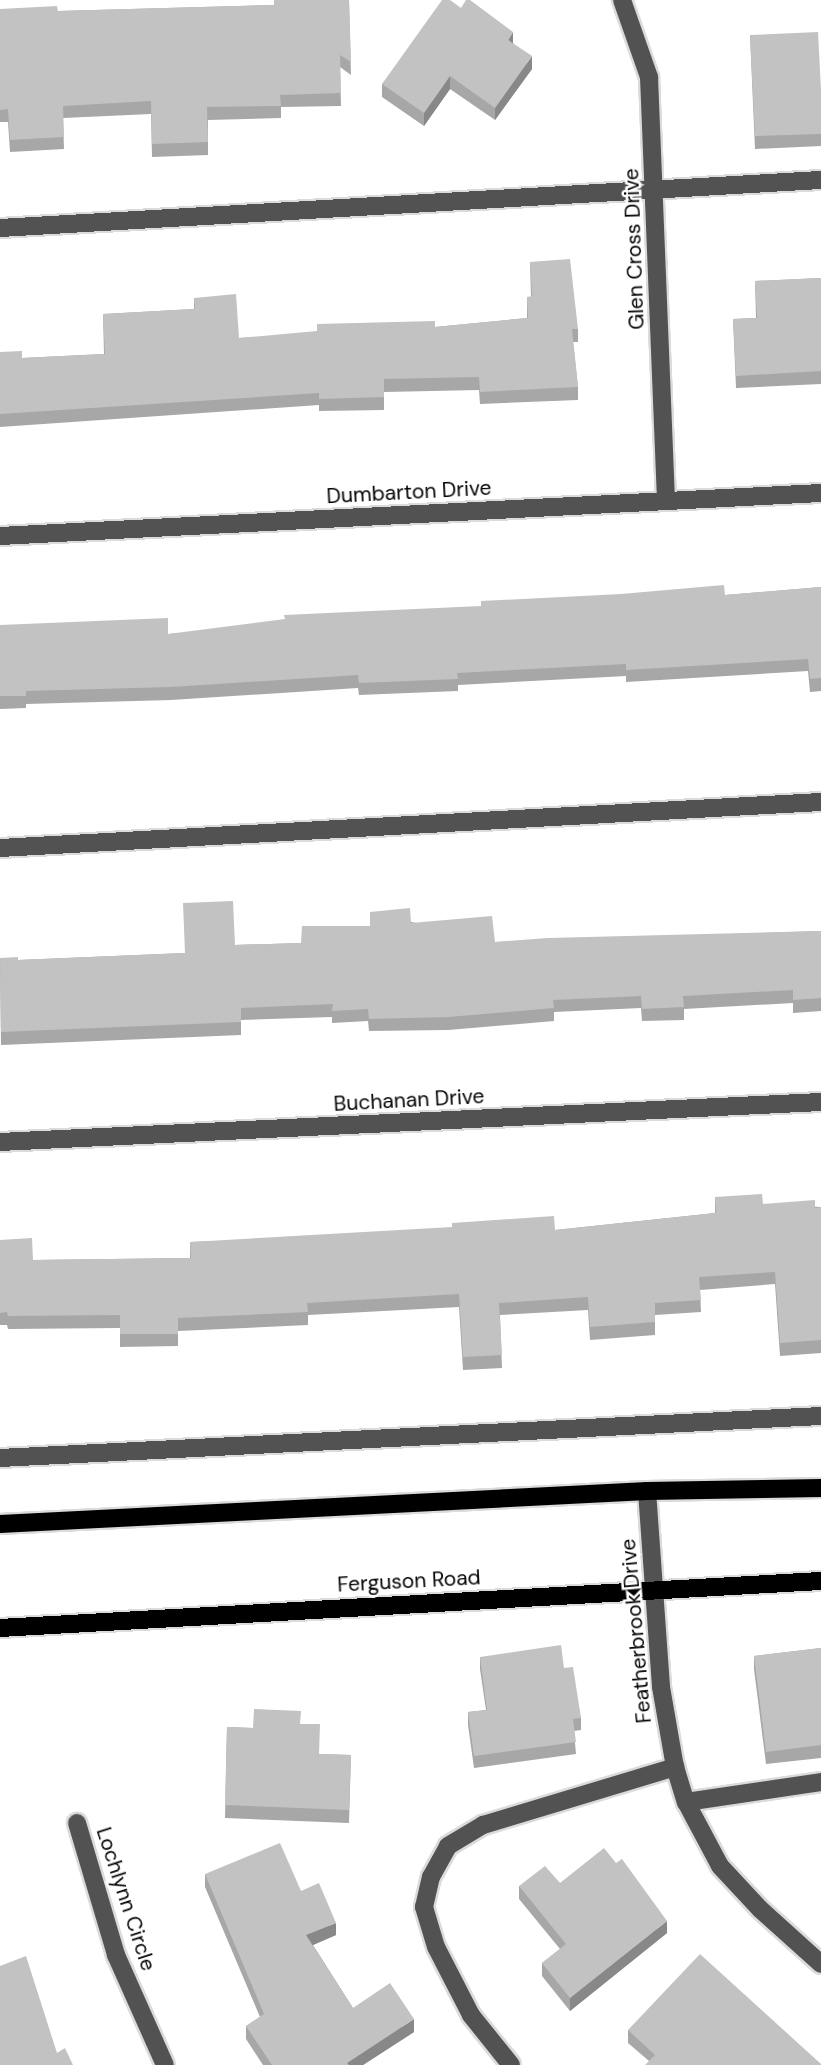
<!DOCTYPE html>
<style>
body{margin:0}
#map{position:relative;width:821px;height:2065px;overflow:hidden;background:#fff;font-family:"DM Sans",sans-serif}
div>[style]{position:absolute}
.roads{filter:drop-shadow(2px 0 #dbdbdb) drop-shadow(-2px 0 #dbdbdb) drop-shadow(0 2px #dbdbdb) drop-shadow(0 -2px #dbdbdb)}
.minor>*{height:18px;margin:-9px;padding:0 9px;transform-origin:9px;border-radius:9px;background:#525252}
.major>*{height:18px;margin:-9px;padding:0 9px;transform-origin:9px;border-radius:9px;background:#000}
.wall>*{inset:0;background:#a7a7a7}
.shaded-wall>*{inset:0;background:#888}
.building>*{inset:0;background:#c2c2c2}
span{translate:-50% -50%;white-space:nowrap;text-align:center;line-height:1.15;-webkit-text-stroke:5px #fff;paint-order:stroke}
.street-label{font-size:21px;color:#000}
</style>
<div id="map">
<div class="roads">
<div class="minor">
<div style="left:622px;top:0;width:82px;rotate:70.7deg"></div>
<div style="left:649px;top:77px;width:424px;rotate:87.7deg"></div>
<div style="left:0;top:228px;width:822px;rotate:-3.35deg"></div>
<div style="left:0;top:536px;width:822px;rotate:-3deg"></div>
<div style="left:0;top:848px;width:822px;rotate:-3.21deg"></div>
<div style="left:0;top:1142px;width:822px;rotate:-2.79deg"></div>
<div style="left:0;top:1458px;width:822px;rotate:-2.93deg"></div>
<div style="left:647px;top:1491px;width:196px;rotate:85.9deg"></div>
<div style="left:661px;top:1687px;width:81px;rotate:80.1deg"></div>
<div style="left:675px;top:1767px;width:37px;rotate:73deg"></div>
<div style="left:686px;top:1802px;width:72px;rotate:62deg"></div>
<div style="left:720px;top:1866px;width:59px;rotate:47.1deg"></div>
<div style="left:760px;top:1909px;width:82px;rotate:42deg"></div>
<div style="left:686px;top:1802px;width:136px;rotate:-8.4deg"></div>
<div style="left:77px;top:1823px;width:138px;rotate:73.5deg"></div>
<div style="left:116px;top:1955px;width:120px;rotate:66deg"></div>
<div style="left:511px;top:2065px;width:64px;rotate:-128.7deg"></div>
<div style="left:471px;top:2015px;width:76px;rotate:-117.2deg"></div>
<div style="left:436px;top:1947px;width:42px;rotate:-106.7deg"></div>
<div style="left:424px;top:1907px;width:31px;rotate:-77deg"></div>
<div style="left:431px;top:1877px;width:35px;rotate:-61deg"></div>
<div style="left:448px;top:1846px;width:41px;rotate:-31deg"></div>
<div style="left:483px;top:1825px;width:201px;rotate:-16.8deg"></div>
</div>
<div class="major">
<div style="left:0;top:1524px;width:648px;rotate:-2.92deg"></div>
<div style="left:647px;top:1491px;width:174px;rotate:-1deg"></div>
<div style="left:0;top:1628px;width:822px;rotate:-3.28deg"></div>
</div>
</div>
<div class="wall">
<div style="clip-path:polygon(349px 0,351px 75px,340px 67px,341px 106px,281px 107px,281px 118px,208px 120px,208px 155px,152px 157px,151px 114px,63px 118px,64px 149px,10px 152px,8px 122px,0 122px,0 9px,58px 11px,274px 5px)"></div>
<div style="clip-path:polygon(750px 35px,821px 90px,821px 146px,755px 149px)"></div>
<div style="clip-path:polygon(513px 43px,532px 69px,495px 120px,450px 89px,424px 126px,382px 97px,382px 84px)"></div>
<div style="clip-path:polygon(530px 262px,578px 329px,578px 342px,573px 342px,578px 387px,578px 400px,480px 404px,479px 390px,384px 392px,384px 410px,319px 411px,319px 405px,0 427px,0 352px,22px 358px,104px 354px,103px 314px,194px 309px,194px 298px,239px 338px,435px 327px,527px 318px,527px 297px,531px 297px)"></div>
<div style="clip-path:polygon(821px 278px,821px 384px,736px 388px,733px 319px,756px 318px,755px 281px)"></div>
<div style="clip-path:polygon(821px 587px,821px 691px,810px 692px,808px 671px,626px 682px,626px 676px,458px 685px,458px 691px,359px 695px,358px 688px,171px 700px,26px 704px,26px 708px,0 709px,0 625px,168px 634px,725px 595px)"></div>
<div style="clip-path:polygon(370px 912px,495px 942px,821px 931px,821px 1011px,793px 1013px,793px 1003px,684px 1009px,684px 1020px,642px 1021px,641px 1008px,554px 1012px,554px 1021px,448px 1030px,369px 1031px,368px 1021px,332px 1023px,332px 1017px,241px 1020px,241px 1035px,1px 1045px,0 958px,18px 960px,185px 953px,235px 945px,301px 943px,370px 926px)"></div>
<div style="clip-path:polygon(715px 1197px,763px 1204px,821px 1207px,821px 1353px,780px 1356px,775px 1284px,700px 1290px,701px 1312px,655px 1315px,655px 1335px,590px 1340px,588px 1310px,500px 1315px,502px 1368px,463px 1370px,459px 1307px,308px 1315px,308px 1325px,178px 1331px,178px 1346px,120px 1347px,120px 1328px,8px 1329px,7px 1325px,0 1325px,0 1240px,33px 1260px,190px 1258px,190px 1242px,555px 1230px,715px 1213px)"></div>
<div style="clip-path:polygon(821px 1648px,821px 1758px,766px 1764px,754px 1669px,754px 1656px)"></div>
<div style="clip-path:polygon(480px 1657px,564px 1668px,581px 1718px,581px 1730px,574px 1731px,576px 1754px,474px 1768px,468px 1725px,468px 1712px,486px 1710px,480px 1669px)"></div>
<div style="clip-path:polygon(301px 1724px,319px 1754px,351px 1755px,349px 1823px,225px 1818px,227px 1727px,253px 1728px)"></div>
<div style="clip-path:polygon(205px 1874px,301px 1891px,336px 1935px,313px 1945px,353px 2008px,414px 2032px,363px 2065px,263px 2065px,246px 2039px,246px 2026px,260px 2017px,205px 1887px)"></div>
<div style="clip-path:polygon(560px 1883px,667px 1933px,570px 2011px,542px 1976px,542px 1963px,560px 1949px,519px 1899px,519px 1886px)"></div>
<div style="clip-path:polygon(628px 2030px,821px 2064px,649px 2061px,628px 2043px)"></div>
</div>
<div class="shaded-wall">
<div style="clip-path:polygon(513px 32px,513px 45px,508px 40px)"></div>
<div style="clip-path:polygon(532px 56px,532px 69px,495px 120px,495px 108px)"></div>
<div style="clip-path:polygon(450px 76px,450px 89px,424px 126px,424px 113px)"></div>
<div style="clip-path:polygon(667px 1921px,667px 1933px,570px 2011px,570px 1998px)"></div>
<div style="clip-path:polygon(336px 1923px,336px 1935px,306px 1948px,306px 1935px)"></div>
<div style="clip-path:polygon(414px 2019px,414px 2032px,363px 2065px,347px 2065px,347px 2063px)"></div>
</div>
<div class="building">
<div style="clip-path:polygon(274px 0,349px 0,351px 62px,340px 55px,341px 93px,280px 95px,281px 106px,207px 107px,208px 142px,152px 144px,151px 101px,63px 106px,64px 137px,10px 140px,8px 109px,0 110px,0 9px,57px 6px,58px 11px,274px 5px)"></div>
<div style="clip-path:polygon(442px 0,450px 0,461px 8px,466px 0,470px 0,513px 32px,508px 40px,532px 56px,495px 108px,450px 76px,424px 113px,382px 84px)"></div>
<div style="clip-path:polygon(818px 32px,821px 90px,821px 134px,755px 136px,750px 35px)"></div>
<div style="clip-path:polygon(570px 259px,578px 329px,572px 329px,578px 387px,480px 392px,479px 377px,384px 379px,384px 397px,319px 399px,319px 393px,0 414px,0 352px,22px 351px,22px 358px,105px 354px,103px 314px,195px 309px,194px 298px,236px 294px,239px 338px,317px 331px,317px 324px,435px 321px,435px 327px,528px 318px,527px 297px,532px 296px,530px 262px)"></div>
<div style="clip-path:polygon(821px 278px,821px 371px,736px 376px,733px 319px,757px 318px,755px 281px)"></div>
<div style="clip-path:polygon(724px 585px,725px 595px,821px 587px,821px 678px,810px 679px,808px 659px,626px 670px,626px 664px,457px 673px,458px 679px,359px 683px,358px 675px,171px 687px,26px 691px,26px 696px,0 696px,0 625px,168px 618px,168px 634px,285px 619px,284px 615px,481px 606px,481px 601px,621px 594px)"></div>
<div style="clip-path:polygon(233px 901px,235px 945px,301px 943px,302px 926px,370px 926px,370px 912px,410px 908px,411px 923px,492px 916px,495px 942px,548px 938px,821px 931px,821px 998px,793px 1000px,793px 990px,683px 996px,684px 1007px,642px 1009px,641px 996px,553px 1000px,554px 1008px,448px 1017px,369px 1019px,368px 1009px,332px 1011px,333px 1004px,241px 1008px,241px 1022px,1px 1032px,0 958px,18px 957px,18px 960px,185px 953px,183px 903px)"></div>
<div style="clip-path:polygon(762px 1194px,763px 1204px,815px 1200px,815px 1208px,821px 1207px,821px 1340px,780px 1343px,775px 1272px,699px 1277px,701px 1300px,655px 1303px,655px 1322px,590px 1327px,588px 1297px,499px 1303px,502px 1355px,463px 1357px,459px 1294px,307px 1303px,308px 1312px,178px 1318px,178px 1334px,120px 1334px,120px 1315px,8px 1316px,7px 1312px,0 1313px,0 1240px,32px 1238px,33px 1260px,191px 1258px,190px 1242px,452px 1227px,452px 1223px,554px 1216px,555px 1230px,716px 1213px,715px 1197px)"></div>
<div style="clip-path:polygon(561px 1645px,564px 1668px,573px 1667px,581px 1718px,573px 1719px,576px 1742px,474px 1756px,468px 1712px,487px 1710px,480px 1657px)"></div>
<div style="clip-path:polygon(821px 1648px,821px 1745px,766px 1752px,754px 1656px)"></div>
<div style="clip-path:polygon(254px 1709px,301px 1711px,300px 1724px,320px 1724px,319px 1754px,351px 1755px,349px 1810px,225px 1805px,227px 1727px,253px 1728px)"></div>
<div style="clip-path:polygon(280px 1843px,301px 1891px,319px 1883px,336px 1923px,306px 1935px,353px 2008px,390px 1983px,414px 2019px,347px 2063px,349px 2065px,272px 2065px,246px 2026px,264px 2014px,205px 1874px)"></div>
<div style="clip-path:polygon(604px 1848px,616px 1863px,622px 1859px,667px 1921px,570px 1998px,542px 1963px,566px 1944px,519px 1886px,545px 1866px,560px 1883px)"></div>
<div style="clip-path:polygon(700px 1954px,821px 2064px,821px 2065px,645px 2065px,655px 2055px,628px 2030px)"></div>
<div style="clip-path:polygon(26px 1956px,57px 2053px,65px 2048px,73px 2065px,0 2065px,0 1966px)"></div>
</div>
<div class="street-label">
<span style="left:634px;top:249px;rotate:-92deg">Glen Cross Drive</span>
<span style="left:409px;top:492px;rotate:-3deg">Dumbarton Drive</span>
<span style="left:409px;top:1100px;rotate:-3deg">Buchanan Drive</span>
<span style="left:409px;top:1581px;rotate:-3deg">Ferguson Road</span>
<span style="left:636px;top:1631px;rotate:-95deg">Featherbrook Drive</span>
<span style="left:126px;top:1899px;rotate:72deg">Lochlynn Circle</span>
</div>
</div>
